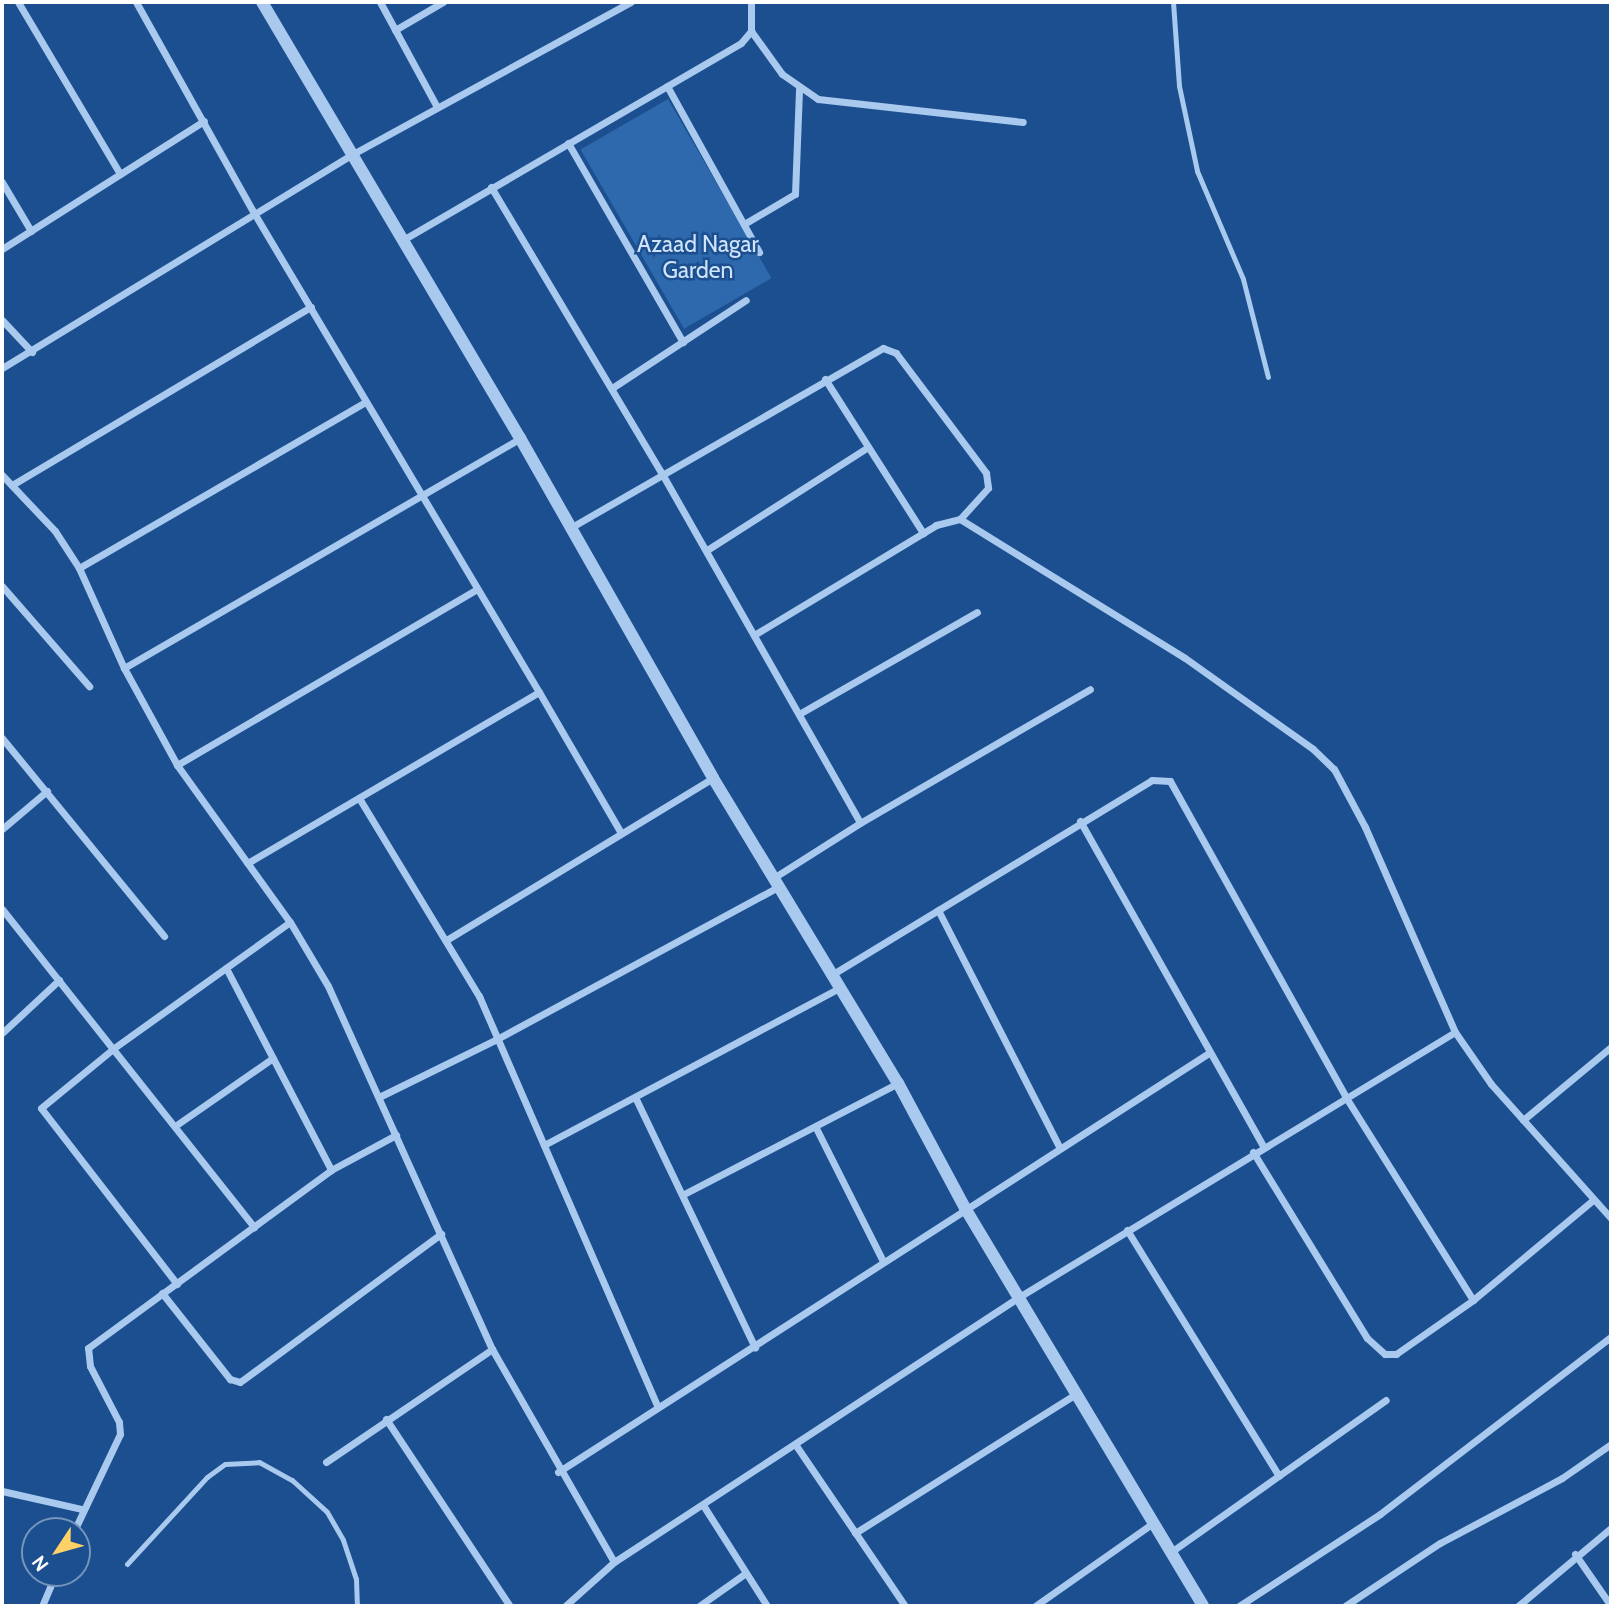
<!DOCTYPE html>
<style>
body{margin:0}
#map{position:relative;width:1613px;height:1608px;overflow:hidden;background:#1b4f8f;font-family:Cabin,sans-serif}
div>[style]{position:absolute}
.green>*{inset:0;background:#2e69ad;transform-origin:0 0}
.service>*{height:5px;margin:-2.5px;padding:0 2.5px;transform-origin:2.5px;border-radius:2.5px;background:#a9c9ee}
.minor>*{height:7px;margin:-3.5px;padding:0 3.5px;transform-origin:3.5px;border-radius:3.5px;background:#a9c9ee}
.tertiary>*{height:12px;margin:-6px;padding:0 6px;transform-origin:6px;border-radius:6px;background:#a9c9ee}
span{translate:-50% -50%;white-space:nowrap;text-align:center;line-height:1.15;-webkit-text-stroke:5px #1b4f8f;paint-order:stroke}
.park-label{font-size:23px;color:#cfe3fa}
.frame{position:absolute;inset:0;border:4px solid #fff;pointer-events:none}
.north{position:absolute;left:21px;top:1517px;width:70px;height:70px;box-sizing:border-box;background:#1b4f8f;border:2px solid #7695bc;border-radius:50%;rotate:234deg;font-size:19px;font-weight:700;line-height:28px;text-align:center;color:#fff}
.north::after{content:'';display:block;margin:auto;width:24px;height:32px;background:#ffd166;clip-path:polygon(50% 0,100% 100%,50% 72%,0 100%)}
</style>
<div id="map">
<div class="green">
<div style="left:668px;top:99px;width:207px;height:101px;rotate:60deg"></div>
</div>
<div class="service">
<div style="left:1173px;top:2px;width:84px;rotate:85.9deg"></div>
<div style="left:1179px;top:86px;width:87px;rotate:78deg"></div>
<div style="left:1197px;top:171px;width:117px;rotate:66.9deg"></div>
<div style="left:1243px;top:279px;width:101px;rotate:75.7deg"></div>
<div style="left:127px;top:1564px;width:118px;rotate:-47.4deg"></div>
<div style="left:207px;top:1477px;width:22px;rotate:-36deg"></div>
<div style="left:225px;top:1464px;width:34px;rotate:-3deg"></div>
<div style="left:259px;top:1462px;width:38px;rotate:29deg"></div>
<div style="left:292px;top:1480px;width:47px;rotate:42.4deg"></div>
<div style="left:327px;top:1512px;width:32px;rotate:60deg"></div>
<div style="left:343px;top:1540px;width:41px;rotate:71.6deg"></div>
<div style="left:356px;top:1579px;width:27px;rotate:88deg"></div>
</div>
<div class="minor">
<div style="left:18px;top:2px;width:200px;rotate:59.3deg"></div>
<div style="left:136px;top:2px;width:242px;rotate:60.8deg"></div>
<div style="left:254px;top:213px;width:557px;rotate:59.25deg"></div>
<div style="left:539px;top:692px;width:338px;rotate:149.6deg"></div>
<div style="left:380px;top:2px;width:119px;rotate:61.5deg"></div>
<div style="left:395px;top:30px;width:56px;rotate:-30.3deg"></div>
<div style="left:751px;top:31px;width:53px;rotate:54.2deg"></div>
<div style="left:782px;top:74px;width:44px;rotate:34.8deg"></div>
<div style="left:818px;top:99px;width:206px;rotate:6.4deg"></div>
<div style="left:667px;top:86px;width:190px;rotate:61deg"></div>
<div style="left:568px;top:143px;width:230px;rotate:60deg"></div>
<div style="left:2px;top:182px;width:57px;rotate:59.4deg"></div>
<div style="left:491px;top:187px;width:332px;rotate:59.2deg"></div>
<div style="left:661px;top:472px;width:403px;rotate:60.4deg"></div>
<div style="left:860px;top:823px;width:101px;rotate:147.6deg"></div>
<div style="left:744px;top:224px;width:59px;rotate:-30.5deg"></div>
<div style="left:795px;top:194px;width:105px;rotate:-87.8deg"></div>
<div style="left:401px;top:241px;width:393px;rotate:-30.2deg"></div>
<div style="left:741px;top:43px;width:16px;rotate:-50deg"></div>
<div style="left:751px;top:31px;width:29px;rotate:-90deg"></div>
<div style="left:2px;top:249px;width:239px;rotate:-32.4deg"></div>
<div style="left:2px;top:320px;width:44px;rotate:46.8deg"></div>
<div style="left:2px;top:368px;width:409px;rotate:-31.4deg"></div>
<div style="left:351px;top:155px;width:319px;rotate:-28.7deg"></div>
<div style="left:825px;top:379px;width:183px;rotate:57.5deg"></div>
<div style="left:612px;top:388px;width:160px;rotate:-33.3deg"></div>
<div style="left:2px;top:475px;width:77px;rotate:46.6deg"></div>
<div style="left:55px;top:531px;width:44px;rotate:57deg"></div>
<div style="left:79px;top:568px;width:110px;rotate:65.8deg"></div>
<div style="left:124px;top:668px;width:111px;rotate:61.3deg"></div>
<div style="left:177px;top:765px;width:193px;rotate:54.3deg"></div>
<div style="left:290px;top:922px;width:74px;rotate:59.3deg"></div>
<div style="left:328px;top:986px;width:398px;rotate:65.7deg"></div>
<div style="left:492px;top:1349px;width:245px;rotate:60.2deg"></div>
<div style="left:12px;top:485px;width:348px;rotate:-30.8deg"></div>
<div style="left:570px;top:528px;width:361px;rotate:-29.9deg"></div>
<div style="left:883px;top:348px;width:14px;rotate:21deg"></div>
<div style="left:896px;top:353px;width:150px;rotate:53.1deg"></div>
<div style="left:986px;top:473px;width:15px;rotate:82deg"></div>
<div style="left:988px;top:488px;width:42px;rotate:132.1deg"></div>
<div style="left:707px;top:550px;width:191px;rotate:-32.6deg"></div>
<div style="left:79px;top:568px;width:331px;rotate:-30.1deg"></div>
<div style="left:2px;top:586px;width:133px;rotate:49deg"></div>
<div style="left:754px;top:635px;width:213px;rotate:-31.1deg"></div>
<div style="left:936px;top:525px;width:25px;rotate:-14deg"></div>
<div style="left:960px;top:519px;width:264px;rotate:31.7deg"></div>
<div style="left:1185px;top:658px;width:157px;rotate:35.4deg"></div>
<div style="left:1313px;top:749px;width:29px;rotate:44deg"></div>
<div style="left:1334px;top:769px;width:66px;rotate:61.9deg"></div>
<div style="left:1365px;top:827px;width:224px;rotate:66.3deg"></div>
<div style="left:1455px;top:1032px;width:63px;rotate:55.3deg"></div>
<div style="left:1491px;top:1084px;width:180px;rotate:48.2deg"></div>
<div style="left:124px;top:668px;width:458px;rotate:-30.1deg"></div>
<div style="left:539px;top:692px;width:163px;rotate:59.8deg"></div>
<div style="left:799px;top:714px;width:205px;rotate:-29.8deg"></div>
<div style="left:2px;top:738px;width:256px;rotate:50.7deg"></div>
<div style="left:177px;top:765px;width:348px;rotate:-30.4deg"></div>
<div style="left:359px;top:798px;width:232px;rotate:58.8deg"></div>
<div style="left:479px;top:996px;width:447px;rotate:66.5deg"></div>
<div style="left:1080px;top:821px;width:373px;rotate:60.6deg"></div>
<div style="left:860px;top:823px;width:266px;rotate:-30.2deg"></div>
<div style="left:2px;top:829px;width:59px;rotate:-40.2deg"></div>
<div style="left:2px;top:909px;width:406px;rotate:51.6deg"></div>
<div style="left:938px;top:910px;width:267px;rotate:62.9deg"></div>
<div style="left:448px;top:939px;width:310px;rotate:-31.3deg"></div>
<div style="left:226px;top:968px;width:228px;rotate:62.5deg"></div>
<div style="left:833px;top:974px;width:373px;rotate:-31.3deg"></div>
<div style="left:1152px;top:780px;width:18px;rotate:3deg"></div>
<div style="left:1170px;top:781px;width:360px;rotate:60.9deg"></div>
<div style="left:1345px;top:1096px;width:241px;rotate:57.9deg"></div>
<div style="left:2px;top:1033px;width:78px;rotate:-42.9deg"></div>
<div style="left:379px;top:1097px;width:129px;rotate:-26.2deg"></div>
<div style="left:495px;top:1040px;width:324px;rotate:-28.4deg"></div>
<div style="left:635px;top:1097px;width:278px;rotate:64.4deg"></div>
<div style="left:1523px;top:1120px;width:114px;rotate:-39.7deg"></div>
<div style="left:175px;top:1126px;width:119px;rotate:-34.8deg"></div>
<div style="left:816px;top:1128px;width:149px;rotate:63.3deg"></div>
<div style="left:544px;top:1145px;width:336px;rotate:-28deg"></div>
<div style="left:1253px;top:1152px;width:218px;rotate:58.5deg"></div>
<div style="left:1367px;top:1338px;width:24px;rotate:42deg"></div>
<div style="left:1385px;top:1354px;width:11px"></div>
<div style="left:1396px;top:1354px;width:94px;rotate:-35deg"></div>
<div style="left:1473px;top:1300px;width:156px;rotate:-39.8deg"></div>
<div style="left:684px;top:1194px;width:241px;rotate:-27.4deg"></div>
<div style="left:1127px;top:1230px;width:289px;rotate:58.3deg"></div>
<div style="left:177px;top:1284px;width:222px;rotate:-127.7deg"></div>
<div style="left:41px;top:1108px;width:94px;rotate:-39.4deg"></div>
<div style="left:114px;top:1048px;width:216px;rotate:-35.6deg"></div>
<div style="left:162px;top:1293px;width:110px;rotate:51.7deg"></div>
<div style="left:230px;top:1379px;width:10px;rotate:17deg"></div>
<div style="left:240px;top:1382px;width:250px;rotate:-36.4deg"></div>
<div style="left:386px;top:1419px;width:224px;rotate:56.5deg"></div>
<div style="left:795px;top:1444px;width:196px;rotate:55.8deg"></div>
<div style="left:326px;top:1462px;width:201px;rotate:-34.2deg"></div>
<div style="left:558px;top:1472px;width:774px;rotate:-32.77deg"></div>
<div style="left:2px;top:1491px;width:81px;rotate:12.8deg"></div>
<div style="left:703px;top:1505px;width:120px;rotate:57.6deg"></div>
<div style="left:74px;top:1531px;width:107px;rotate:-64.6deg"></div>
<div style="left:120px;top:1434px;width:12px;rotate:-95deg"></div>
<div style="left:119px;top:1422px;width:63px;rotate:-117.4deg"></div>
<div style="left:90px;top:1366px;width:18px;rotate:-96deg"></div>
<div style="left:88px;top:1348px;width:301px;rotate:-36.2deg"></div>
<div style="left:331px;top:1170px;width:74px;rotate:-28.3deg"></div>
<div style="left:855px;top:1533px;width:261px;rotate:-32.2deg"></div>
<div style="left:1171px;top:1552px;width:263px;rotate:-35.3deg"></div>
<div style="left:1575px;top:1554px;width:63px;rotate:55.3deg"></div>
<div style="left:42px;top:1606px;width:36px;rotate:-67deg"></div>
<div style="left:565px;top:1606px;width:66px;rotate:-41.9deg"></div>
<div style="left:614px;top:1562px;width:484px;rotate:-33.2deg"></div>
<div style="left:1019px;top:1297px;width:510px;rotate:-31.29deg"></div>
<div style="left:699px;top:1606px;width:57px;rotate:-35.1deg"></div>
<div style="left:1035px;top:1606px;width:144px;rotate:-35.1deg"></div>
<div style="left:1239px;top:1606px;width:168px;rotate:-33.1deg"></div>
<div style="left:1380px;top:1514px;width:291px;rotate:-37.5deg"></div>
<div style="left:1345px;top:1606px;width:114px;rotate:-33.6deg"></div>
<div style="left:1440px;top:1543px;width:138px;rotate:-28deg"></div>
<div style="left:1562px;top:1478px;width:60px;rotate:-34.8deg"></div>
<div style="left:1518px;top:1606px;width:121px;rotate:-40deg"></div>
</div>
<div class="tertiary">
<div style="left:262px;top:2px;width:507px;rotate:59.39deg"></div>
<div style="left:520px;top:438px;width:391px;rotate:60.4deg"></div>
<div style="left:713px;top:778px;width:357px;rotate:58.8deg"></div>
<div style="left:898px;top:1083px;width:142px;rotate:61.8deg"></div>
<div style="left:965px;top:1208px;width:464px;rotate:59.1deg"></div>
</div>
<div class="park-label">
<span style="left:698px;top:257px">Azaad Nagar<br>Garden</span>
</div>
<div class="frame"></div>
<div class="north">N</div>
</div>
